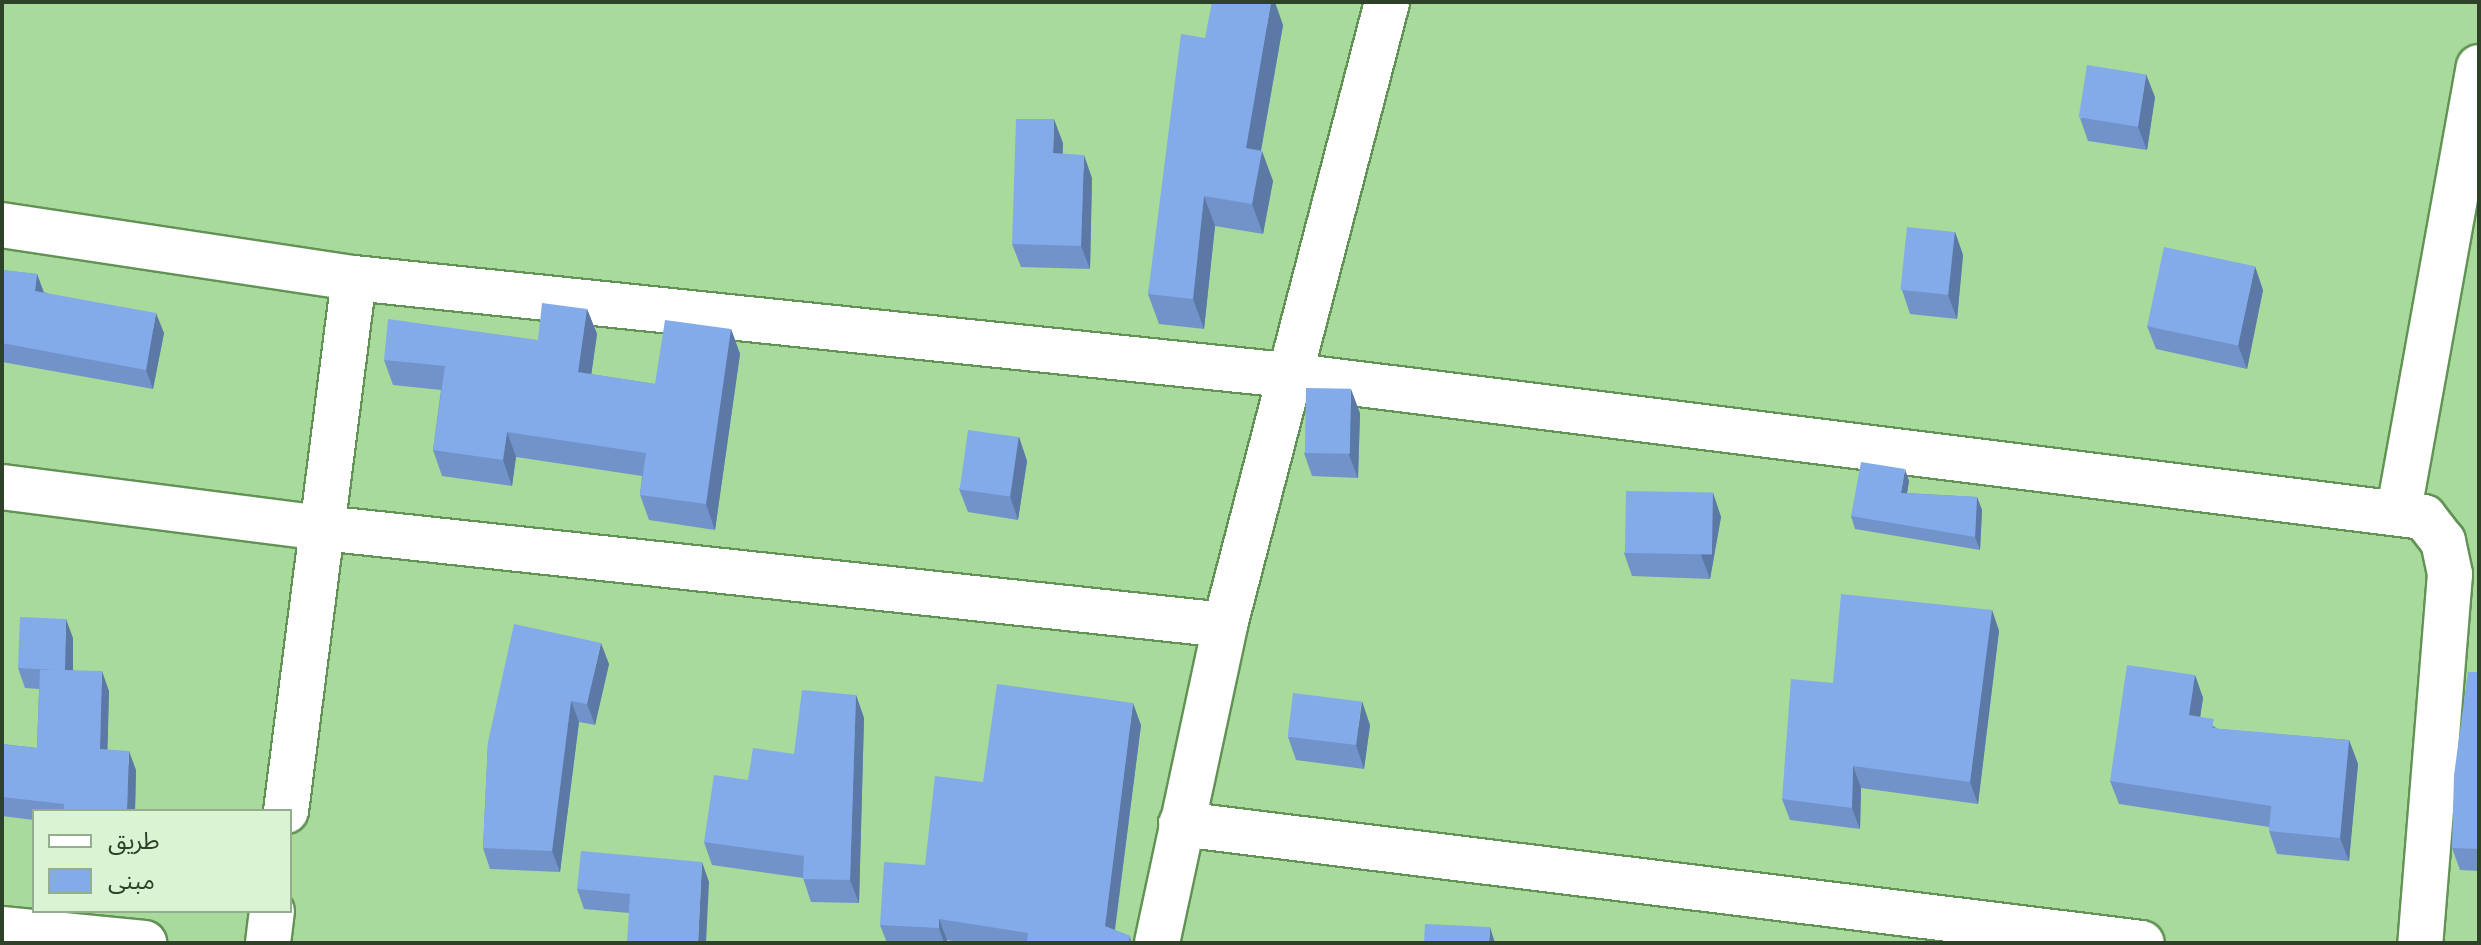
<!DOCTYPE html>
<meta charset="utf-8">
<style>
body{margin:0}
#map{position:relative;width:2481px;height:945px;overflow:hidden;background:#a8db9b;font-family:Mulish,"Noto Sans Arabic",sans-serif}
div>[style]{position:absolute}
.roads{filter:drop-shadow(2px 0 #629255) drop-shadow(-2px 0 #629255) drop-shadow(0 2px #629255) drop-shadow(0 -2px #629255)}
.minor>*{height:44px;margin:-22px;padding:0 22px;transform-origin:22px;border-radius:22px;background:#fff}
.wall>*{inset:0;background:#7193c9}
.shaded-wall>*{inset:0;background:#5c78a4}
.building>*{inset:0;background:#83abea;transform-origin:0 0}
span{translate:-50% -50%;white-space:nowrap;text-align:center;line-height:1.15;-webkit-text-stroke:7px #daf4d3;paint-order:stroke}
.frame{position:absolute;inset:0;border:4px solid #2d4228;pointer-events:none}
.legend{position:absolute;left:32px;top:809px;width:260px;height:104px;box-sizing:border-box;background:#daf4d3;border:2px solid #95ad8f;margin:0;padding:10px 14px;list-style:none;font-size:24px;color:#2d4228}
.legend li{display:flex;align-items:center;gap:16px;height:40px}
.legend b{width:40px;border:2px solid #95ad8f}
</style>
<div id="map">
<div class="roads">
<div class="minor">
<div style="left:2px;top:225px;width:356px;rotate:8.6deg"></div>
<div style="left:354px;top:278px;width:938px;rotate:5.94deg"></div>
<div style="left:1287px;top:375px;width:1146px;rotate:7.12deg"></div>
<div style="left:2424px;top:517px;width:31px;rotate:52deg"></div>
<div style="left:2443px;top:541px;width:34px;rotate:78deg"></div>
<div style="left:2450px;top:574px;width:370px;rotate:94.6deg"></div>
<div style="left:2px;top:487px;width:324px;rotate:7.3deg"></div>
<div style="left:323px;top:528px;width:907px;rotate:6.14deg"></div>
<div style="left:2399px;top:510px;width:450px;rotate:-79.8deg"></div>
<div style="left:286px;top:811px;width:537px;rotate:-82.73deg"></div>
<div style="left:1181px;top:824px;width:968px;rotate:7.06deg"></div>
<div style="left:2px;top:929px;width:143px;rotate:5.6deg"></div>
<div style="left:268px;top:943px;width:32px;rotate:-83deg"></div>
<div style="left:1157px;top:943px;width:325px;rotate:-77.9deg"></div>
<div style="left:1225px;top:625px;width:644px;rotate:-75.42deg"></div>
</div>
</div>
<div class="wall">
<div style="clip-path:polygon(1283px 25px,1261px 151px,1273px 181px,1263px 234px,1215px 226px,1204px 329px,1159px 324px,1148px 294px,1205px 38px)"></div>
<div style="clip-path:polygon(2155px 97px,2147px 150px,2088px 141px,2080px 118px)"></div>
<div style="clip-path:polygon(1063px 143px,1062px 154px,1092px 178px,1090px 269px,1021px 267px,1012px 244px)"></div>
<div style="clip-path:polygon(1955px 232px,1963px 255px,1957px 319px,1910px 314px,1902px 290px)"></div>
<div style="clip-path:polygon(2px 270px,37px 274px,44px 292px,164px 333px,153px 389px,2px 362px)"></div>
<div style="clip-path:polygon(2263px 290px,2247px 369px,2156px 349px,2147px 326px)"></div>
<div style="clip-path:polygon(587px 309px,597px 334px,591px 374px,655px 384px,731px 329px,740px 354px,715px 530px,649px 520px,640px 495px,642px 476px,516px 457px,512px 486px,442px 476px,433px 450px,441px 390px,393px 385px,384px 360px,538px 340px)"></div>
<div style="clip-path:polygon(1360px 413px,1358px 478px,1312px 476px,1304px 453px)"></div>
<div style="clip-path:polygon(1019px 437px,1027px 461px,1018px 520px,968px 512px,959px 489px)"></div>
<div style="clip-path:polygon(1909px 481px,1907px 493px,1977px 497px,1982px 510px,1980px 550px,1855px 529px,1851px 516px)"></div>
<div style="clip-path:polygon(1713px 493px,1721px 517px,1710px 579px,1632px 576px,1624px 553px)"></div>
<div style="clip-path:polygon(1992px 610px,1999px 631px,1978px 804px,1861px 788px,1860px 829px,1790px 820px,1782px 799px,1833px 683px)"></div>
<div style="clip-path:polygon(73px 638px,73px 670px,109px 691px,107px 750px,136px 770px,135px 811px,34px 811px,34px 820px,2px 816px,2px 744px,37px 748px,39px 689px,25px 688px,18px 668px)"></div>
<div style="clip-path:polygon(609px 664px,595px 725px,579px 722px,560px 872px,490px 869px,483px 848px,488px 742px)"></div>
<div style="clip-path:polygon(2479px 672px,2479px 871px,2460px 870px,2452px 848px)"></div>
<div style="clip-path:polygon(2195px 675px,2203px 698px,2200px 717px,2218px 729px,2349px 740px,2358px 764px,2349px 861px,2277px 854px,2269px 831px,2269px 827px,2119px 804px,2110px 781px)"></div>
<div style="clip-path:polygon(856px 695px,864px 718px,859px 903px,811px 902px,803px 878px,712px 865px,704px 842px,748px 780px,794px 754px)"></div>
<div style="clip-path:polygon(1141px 725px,1115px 930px,1130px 936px,1132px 943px,964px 943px,947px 940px,947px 943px,887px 943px,880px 925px,925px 865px,983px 782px)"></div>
<div style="clip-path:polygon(1370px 725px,1364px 769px,1296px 760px,1288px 737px)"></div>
<div style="clip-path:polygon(709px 882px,629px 913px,584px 909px,577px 889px)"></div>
</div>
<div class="shaded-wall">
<div style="clip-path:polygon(1271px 2px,1275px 2px,1283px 25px,1256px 178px,1246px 148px)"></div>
<div style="clip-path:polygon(2146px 74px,2155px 97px,2147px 150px,2138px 127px)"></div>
<div style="clip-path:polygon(1054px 119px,1063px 143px,1062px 177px,1053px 153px)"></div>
<div style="clip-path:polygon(1262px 151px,1273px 181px,1263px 234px,1252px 204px)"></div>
<div style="clip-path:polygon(1084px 155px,1092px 178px,1090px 269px,1081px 246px)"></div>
<div style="clip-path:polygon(1204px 196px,1215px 226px,1204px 329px,1193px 299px)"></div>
<div style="clip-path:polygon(1955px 232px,1963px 255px,1957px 319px,1948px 295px)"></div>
<div style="clip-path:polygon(2255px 266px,2263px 290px,2247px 369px,2238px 345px)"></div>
<div style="clip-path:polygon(37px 274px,44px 294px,35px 291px)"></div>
<div style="clip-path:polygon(587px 309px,597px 334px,588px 398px,578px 372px)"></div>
<div style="clip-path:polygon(156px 313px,164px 333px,153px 389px,146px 370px)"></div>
<div style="clip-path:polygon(731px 329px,740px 354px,715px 530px,706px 504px)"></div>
<div style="clip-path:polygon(1351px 389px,1360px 413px,1358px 478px,1349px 455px)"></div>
<div style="clip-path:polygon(507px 432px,516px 457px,512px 486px,503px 460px)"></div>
<div style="clip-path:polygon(1019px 437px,1027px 461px,1018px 520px,1010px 496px)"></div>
<div style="clip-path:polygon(1905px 469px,1909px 481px,1905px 505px,1901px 493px)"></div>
<div style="clip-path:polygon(1713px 493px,1721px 517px,1710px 579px,1701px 555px)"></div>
<div style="clip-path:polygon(1977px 497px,1982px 510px,1980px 550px,1975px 537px)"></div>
<div style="clip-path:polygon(1992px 610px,1999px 631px,1978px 804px,1970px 782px)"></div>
<div style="clip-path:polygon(66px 619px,73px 638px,73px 690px,65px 670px)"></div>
<div style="clip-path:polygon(601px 643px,609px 664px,595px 725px,587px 704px)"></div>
<div style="clip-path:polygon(102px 671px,109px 691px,107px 769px,100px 749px)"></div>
<div style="clip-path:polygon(2195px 675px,2203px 698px,2197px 738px,2189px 715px)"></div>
<div style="clip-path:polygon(856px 695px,864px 718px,859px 903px,850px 880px)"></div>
<div style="clip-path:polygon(571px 701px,579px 722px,560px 872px,552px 851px)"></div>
<div style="clip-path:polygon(1362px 701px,1370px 725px,1364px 769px,1356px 745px)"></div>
<div style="clip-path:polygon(1133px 703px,1141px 725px,1113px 943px,1105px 926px)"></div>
<div style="clip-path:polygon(2349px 740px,2358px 764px,2349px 861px,2340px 838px)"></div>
<div style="clip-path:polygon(129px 751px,136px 770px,135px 811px,127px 811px)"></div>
<div style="clip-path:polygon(1853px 766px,1861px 788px,1860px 829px,1852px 808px)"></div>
<div style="clip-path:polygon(702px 862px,709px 882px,706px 943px,698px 943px)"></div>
<div style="clip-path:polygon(939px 919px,947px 940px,947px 943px,944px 943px,939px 928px)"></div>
<div style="clip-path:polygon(1490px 927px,1495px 943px,1489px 943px)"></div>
</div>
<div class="building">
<div style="clip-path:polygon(1212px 2px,1271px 2px,1246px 148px,1262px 151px,1252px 204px,1204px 196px,1193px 299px,1148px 294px,1181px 34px,1205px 38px)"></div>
<div style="left:2087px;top:65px;width:60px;height:53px;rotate:9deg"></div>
<div style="clip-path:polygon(1016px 119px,1054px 119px,1053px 153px,1084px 155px,1081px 246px,1012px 244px)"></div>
<div style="left:1907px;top:227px;width:48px;height:63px;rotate:6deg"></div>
<div style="left:2164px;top:247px;width:93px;height:81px;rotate:12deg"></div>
<div style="clip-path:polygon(2px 270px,37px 274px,35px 291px,156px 313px,146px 370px,2px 343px)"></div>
<div style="clip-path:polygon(542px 303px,587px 309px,578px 372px,655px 384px,665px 320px,731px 329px,706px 504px,640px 495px,646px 453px,507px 432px,503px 460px,433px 450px,445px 366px,384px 360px,388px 319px,538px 340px)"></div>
<div style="left:1306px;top:388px;width:45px;height:65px;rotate:1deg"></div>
<div style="left:968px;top:430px;width:51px;height:60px;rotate:8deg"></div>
<div style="clip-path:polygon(1861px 462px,1905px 469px,1901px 493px,1977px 497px,1975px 537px,1851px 516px)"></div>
<div style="left:1626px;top:491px;width:87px;height:62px;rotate:1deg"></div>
<div style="clip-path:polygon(1841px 594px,1992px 610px,1970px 782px,1853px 766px,1852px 808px,1782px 799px,1791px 679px,1833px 683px)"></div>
<div style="clip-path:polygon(20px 617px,66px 619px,65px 670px,102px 671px,100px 749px,129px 751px,127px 811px,64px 811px,64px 804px,2px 797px,2px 744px,37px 748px,40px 670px,55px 670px,18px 668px)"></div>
<div style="clip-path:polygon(514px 624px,601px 643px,587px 704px,571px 701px,552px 851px,483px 848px,488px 742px)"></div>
<div style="clip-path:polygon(2127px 665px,2195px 675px,2189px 715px,2214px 719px,2212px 728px,2349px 740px,2340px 838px,2269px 831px,2271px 806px,2110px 781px)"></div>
<div style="clip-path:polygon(2468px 672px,2479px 672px,2479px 849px,2452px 848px,2454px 775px)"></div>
<div style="clip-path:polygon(997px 684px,1133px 703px,1105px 926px,1130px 936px,1128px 943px,1027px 943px,1028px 933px,939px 919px,939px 928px,880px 925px,884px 862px,925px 865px,935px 776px,983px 782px)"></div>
<div style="clip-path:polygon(802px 690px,856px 695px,850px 880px,803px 879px,804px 856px,704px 842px,714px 775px,748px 780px,753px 748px,794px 754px)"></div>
<div style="left:1293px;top:693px;width:69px;height:44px;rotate:7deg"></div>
<div style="clip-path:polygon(581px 851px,702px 862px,698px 943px,627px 943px,630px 894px,577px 889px)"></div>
<div style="clip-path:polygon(1425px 924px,1490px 927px,1489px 943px,1424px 943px)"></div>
</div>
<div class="frame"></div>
<ul class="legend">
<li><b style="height:10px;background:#fff"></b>طريق</li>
<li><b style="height:22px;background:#83abea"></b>مبنى</li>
</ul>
</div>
